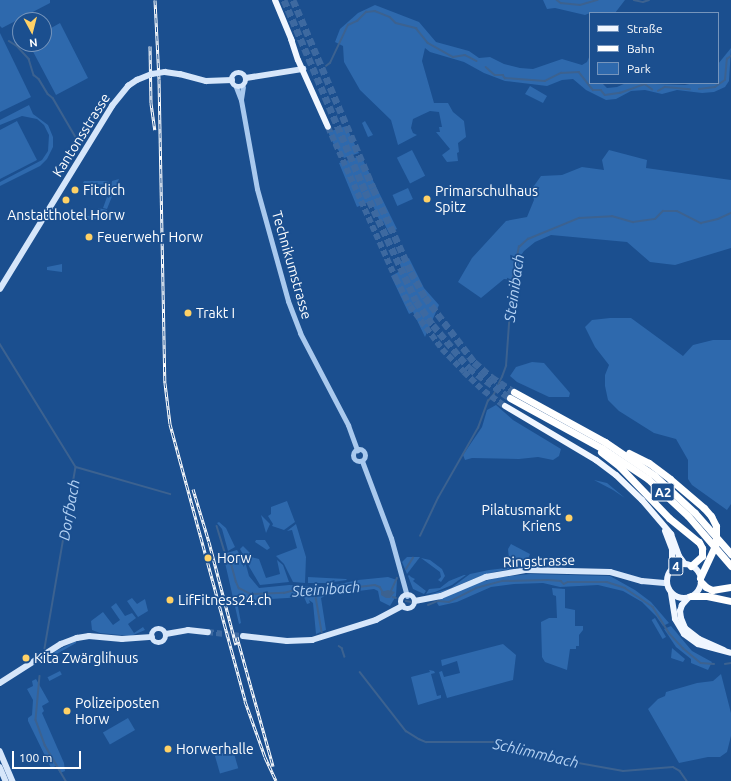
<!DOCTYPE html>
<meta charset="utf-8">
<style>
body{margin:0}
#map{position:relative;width:731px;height:781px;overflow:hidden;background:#1b4f8f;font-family:Ubuntu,sans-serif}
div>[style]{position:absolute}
.green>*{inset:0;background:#2e69ad;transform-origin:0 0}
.water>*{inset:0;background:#3c6290}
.stream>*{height:1.5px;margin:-0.75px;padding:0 0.75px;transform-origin:0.75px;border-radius:0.75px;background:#3c6290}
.secondary-tunnel>*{height:5.5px;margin-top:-2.75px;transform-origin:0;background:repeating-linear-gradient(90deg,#3d69a0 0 5.5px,transparent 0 8.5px)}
.primary-tunnel>*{height:6px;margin-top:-3px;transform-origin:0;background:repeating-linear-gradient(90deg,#3d69a0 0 6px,transparent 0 9px)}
.motorway-tunnel>*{height:7px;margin-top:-3.5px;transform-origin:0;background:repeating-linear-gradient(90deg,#3d69a0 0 7px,transparent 0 10.5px)}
.tertiary>*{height:5px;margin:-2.5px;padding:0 2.5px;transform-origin:2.5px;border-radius:2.5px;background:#a9c9ee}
.tertiary>.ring{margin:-2.5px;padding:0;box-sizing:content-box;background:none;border:5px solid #a9c9ee;border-radius:50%}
.secondary>*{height:5.5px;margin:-2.75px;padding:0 2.75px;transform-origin:2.75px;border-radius:2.75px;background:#d6e6fa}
.secondary>.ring{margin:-2.75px;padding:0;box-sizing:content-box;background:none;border:5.5px solid #d6e6fa;border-radius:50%}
.primary>*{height:6px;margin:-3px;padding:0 3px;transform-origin:3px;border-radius:3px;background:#f0f6ff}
.primary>.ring{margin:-3px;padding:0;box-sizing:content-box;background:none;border:6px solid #f0f6ff;border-radius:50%}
.motorway>*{height:7px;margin:-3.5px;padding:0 3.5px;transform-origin:3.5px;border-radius:3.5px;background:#fff}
.rail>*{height:3px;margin-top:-1.5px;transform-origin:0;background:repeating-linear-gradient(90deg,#1b4f8f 0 4.5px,#fff 0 9px);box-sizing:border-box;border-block:1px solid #fff}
.secondary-bridge>*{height:5.5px;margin:-2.75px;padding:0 2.75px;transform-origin:2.75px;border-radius:2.75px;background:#d6e6fa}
.motorway-bridge>*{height:7px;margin:-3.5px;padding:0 3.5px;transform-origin:3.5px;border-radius:3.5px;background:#fff}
.dots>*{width:11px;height:11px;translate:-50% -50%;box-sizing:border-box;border:2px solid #1b4f8f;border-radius:50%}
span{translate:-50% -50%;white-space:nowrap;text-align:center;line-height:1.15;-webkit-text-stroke:3.5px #1b4f8f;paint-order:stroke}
.shield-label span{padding:1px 3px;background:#1b4f8f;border:1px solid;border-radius:3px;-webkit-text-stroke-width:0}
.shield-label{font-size:13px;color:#fff;font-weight:700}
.street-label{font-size:14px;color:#fff}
.poi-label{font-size:14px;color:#fff}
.left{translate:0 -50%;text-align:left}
.right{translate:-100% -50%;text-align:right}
.water-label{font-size:15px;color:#b5d3f5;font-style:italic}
.legend{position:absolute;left:589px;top:12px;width:130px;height:72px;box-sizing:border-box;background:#1b4f8f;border:1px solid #7695bc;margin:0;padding:5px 7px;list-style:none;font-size:12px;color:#fff}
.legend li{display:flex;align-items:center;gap:8px;height:20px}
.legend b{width:20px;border:1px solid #7695bc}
.north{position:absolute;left:12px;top:12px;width:40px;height:40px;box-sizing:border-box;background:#1b4f8f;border:1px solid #7695bc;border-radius:50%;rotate:173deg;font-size:11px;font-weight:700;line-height:16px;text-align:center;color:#fff}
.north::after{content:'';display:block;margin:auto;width:14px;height:18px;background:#ffd166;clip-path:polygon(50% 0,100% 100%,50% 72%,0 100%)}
.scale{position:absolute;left:12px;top:751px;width:69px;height:18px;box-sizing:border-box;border:2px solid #fff;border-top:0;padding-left:5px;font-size:12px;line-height:14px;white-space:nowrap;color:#fff;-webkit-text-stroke:3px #1b4f8f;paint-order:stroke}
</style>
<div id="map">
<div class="green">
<div style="clip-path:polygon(0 0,50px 0,50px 3px,2px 28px,0 26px)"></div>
<div style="clip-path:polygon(543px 0,625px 0,615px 13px,590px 13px,585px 15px,555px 8px,547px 9px)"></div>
<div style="clip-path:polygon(375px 5px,419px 22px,436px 42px,469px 51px,479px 58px,490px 57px,504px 64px,520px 68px,533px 69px,562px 59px,582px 65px,587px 62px,590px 55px,590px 83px,602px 83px,607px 88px,617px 87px,626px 83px,685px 85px,694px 83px,718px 83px,718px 64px,731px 48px,729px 81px,725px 87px,714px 92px,702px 93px,677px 90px,662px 94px,645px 90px,631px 91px,616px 99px,606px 100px,586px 90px,573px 79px,562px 80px,547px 86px,505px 81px,484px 73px,464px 62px,430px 52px,425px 48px,422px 61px,434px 103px,448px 103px,453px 112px,464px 121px,466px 137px,458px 143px,459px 152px,457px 153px,458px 161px,447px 162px,442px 155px,450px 149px,436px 132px,440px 132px,439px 127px,442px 127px,439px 112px,430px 111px,413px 119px,411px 128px,413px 133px,417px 135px,398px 145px,391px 120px,360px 90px,344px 62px,343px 46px,335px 42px,340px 29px,358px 13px)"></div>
<div style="clip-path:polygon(60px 23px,88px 78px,56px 95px,29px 44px,44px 44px,44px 32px)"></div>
<div style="clip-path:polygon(0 33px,31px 97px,0 112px)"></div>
<div style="clip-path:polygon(530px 86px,547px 96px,543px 103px,525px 94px)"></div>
<div style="clip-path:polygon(29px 105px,33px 114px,48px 125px,53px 137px,53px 147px,47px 159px,40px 166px,0 186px,0 182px,42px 160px,48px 151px,49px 135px,44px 125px,37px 119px,22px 116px,0 125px,0 120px)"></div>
<div style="clip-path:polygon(17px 121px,37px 160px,0 179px,0 130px)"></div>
<div style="clip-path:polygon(365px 121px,373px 135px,368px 137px,362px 123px)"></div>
<div style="clip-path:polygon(346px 126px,359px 153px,344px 158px,333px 143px,328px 132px)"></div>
<div style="left:412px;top:150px;width:29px;height:17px;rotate:63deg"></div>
<div style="clip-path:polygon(609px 150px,647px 160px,646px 168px,731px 180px,731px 248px,675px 265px,650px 262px,627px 242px,551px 235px,535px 242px,524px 251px,519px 258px,520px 269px,516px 280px,504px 279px,481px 298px,458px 282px,472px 258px,506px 221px,527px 217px,534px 200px,531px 190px,541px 176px,562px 175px,582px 167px,604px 170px,602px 160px)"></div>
<div style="clip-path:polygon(361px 156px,397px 229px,389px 233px,383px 221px,380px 222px,371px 201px,357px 207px,339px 163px)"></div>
<div style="clip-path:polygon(119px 179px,107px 209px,103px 208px,107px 197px,109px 198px,112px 181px)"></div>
<div style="clip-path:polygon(84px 181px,108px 181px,109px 183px,108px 185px,83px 183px)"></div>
<div style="left:408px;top:188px;width:12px;height:17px;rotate:66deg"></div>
<div style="clip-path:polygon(98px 208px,107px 210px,105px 220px,77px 218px,81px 214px,81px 216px,95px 216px,95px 213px,99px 213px)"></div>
<div style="clip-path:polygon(409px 258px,424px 288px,439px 305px,425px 337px,413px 312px,409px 314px,391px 276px,402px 270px,399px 262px)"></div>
<div style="clip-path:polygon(62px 264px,62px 272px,47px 270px,47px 267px)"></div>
<div style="clip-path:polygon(610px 318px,631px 318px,683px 356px,693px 345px,713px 340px,731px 340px,731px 504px,727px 510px,692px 485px,688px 479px,688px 460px,676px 439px,654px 433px,619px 411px,608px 400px,605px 386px,605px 375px,609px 365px,595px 347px,585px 327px,592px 320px)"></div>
<div style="clip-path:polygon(532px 362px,544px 363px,570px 393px,569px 397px,549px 397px,517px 382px,510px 376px,516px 367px)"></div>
<div style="clip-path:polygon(496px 405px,513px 420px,561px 449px,559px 456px,553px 460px,538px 457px,519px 459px,472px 458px,465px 460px,463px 455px,482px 427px,487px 410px)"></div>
<div style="clip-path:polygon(594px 480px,607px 483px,625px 498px,613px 490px)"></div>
<div style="clip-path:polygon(287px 501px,295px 522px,284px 530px,272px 526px,273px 524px,268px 516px,271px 514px,271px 507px)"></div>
<div style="clip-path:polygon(261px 515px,270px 524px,266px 533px)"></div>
<div style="clip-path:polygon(219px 522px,226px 528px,235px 547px,228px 551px,222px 529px,217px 523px)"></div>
<div style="clip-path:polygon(296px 524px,306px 557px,305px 583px,293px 582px,284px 564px,276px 556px,297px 548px,292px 530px,287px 531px)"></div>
<div style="clip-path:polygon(256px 540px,265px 540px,270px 548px,267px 550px,255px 542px)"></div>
<div style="clip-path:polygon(511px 544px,530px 554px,528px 559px,509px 559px,508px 549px)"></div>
<div style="clip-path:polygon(243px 546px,250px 553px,246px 560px,240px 549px)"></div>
<div style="clip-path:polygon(237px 550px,246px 565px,249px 576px,259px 588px,289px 585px,322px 587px,325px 596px,321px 598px,326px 630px,316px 634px,313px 603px,309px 600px,310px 603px,307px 604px,304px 597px,237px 601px,241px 623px,239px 624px,223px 554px)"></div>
<div style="clip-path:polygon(251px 557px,259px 559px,266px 578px,280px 574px,277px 560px,283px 565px,289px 582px,260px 585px,247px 563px)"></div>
<div style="clip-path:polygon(407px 557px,420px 557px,407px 574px,402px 562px)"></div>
<div style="clip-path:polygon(421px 558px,430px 560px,442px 569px,445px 576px,441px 582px,438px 580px,441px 577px,440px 572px)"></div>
<div style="clip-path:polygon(524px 566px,552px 566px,518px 568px,494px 572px,473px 579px,440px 593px,425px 596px,451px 588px,470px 574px,489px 570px)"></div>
<div style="clip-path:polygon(530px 574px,610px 576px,635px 590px,651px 602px,669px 623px,663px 626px,656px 616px,642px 602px,623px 591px,598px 585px,560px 587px,543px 583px,514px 584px,491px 587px,457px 602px,439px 606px,437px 603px,439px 599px,473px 584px,500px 577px)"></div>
<div style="clip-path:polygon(409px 575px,411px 577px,415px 579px,413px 581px,426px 591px,424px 594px,413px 589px,408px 576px)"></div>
<div style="clip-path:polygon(464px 575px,466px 575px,452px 585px,435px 592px,426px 594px,429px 589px,440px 588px,449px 581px)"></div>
<div style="clip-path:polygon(308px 577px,346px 579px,347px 580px,326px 583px,308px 583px)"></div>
<div style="clip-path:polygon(388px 577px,397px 580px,396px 596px,390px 606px,380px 601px,378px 591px,374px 589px,328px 595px,326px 587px,358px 580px)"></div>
<div style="clip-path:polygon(552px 588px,565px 589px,565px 608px,575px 610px,575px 626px,583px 626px,583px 630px,579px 635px,579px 646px,576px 646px,576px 649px,570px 649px,567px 670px,545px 662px,542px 657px,541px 622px,549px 618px,557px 618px,556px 596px,553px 595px)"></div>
<div style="clip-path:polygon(132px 598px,137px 604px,145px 599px,148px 611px,138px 617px,127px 601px)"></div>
<div style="clip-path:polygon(116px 603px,125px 616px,132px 613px,136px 618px,128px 624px,134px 633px,143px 627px,145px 630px,131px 636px,100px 633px,92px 630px,91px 621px,103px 612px,113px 625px,120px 620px,111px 607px)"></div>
<div style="left:655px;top:618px;width:22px;height:4px;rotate:60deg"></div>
<div style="clip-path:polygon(671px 626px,692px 651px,712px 662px,708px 670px,691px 663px,691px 659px,676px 647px,664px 629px)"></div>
<div style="clip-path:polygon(76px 641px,76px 643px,55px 655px,54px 652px)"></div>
<div style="clip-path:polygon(503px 644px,516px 655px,513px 680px,447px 698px,439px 672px,442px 671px,444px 677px,460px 673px,457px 661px,442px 666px,441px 660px)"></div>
<div style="clip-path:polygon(672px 648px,685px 659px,683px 662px,671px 658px)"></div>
<div style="clip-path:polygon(429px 670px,434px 671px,435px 673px,431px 674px,437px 696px,441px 695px,441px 698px,418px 705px,411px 677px,430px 672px)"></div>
<div style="left:60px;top:671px;width:4px;height:14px;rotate:63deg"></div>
<div style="clip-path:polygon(721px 674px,731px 713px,731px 736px,727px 752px,720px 757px,708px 757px,679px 763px,648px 709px,658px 699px,665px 696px,666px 692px,697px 683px,713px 681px)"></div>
<div style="clip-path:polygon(36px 679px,49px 702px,42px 706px,44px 711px,42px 713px,64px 763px,65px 771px,60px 773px,56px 766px,51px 768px,28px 721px,28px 718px,32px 715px,33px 700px,27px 689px,33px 686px,32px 681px)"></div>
<div style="left:128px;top:718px;width:14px;height:29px;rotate:60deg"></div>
<div style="left:233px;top:750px;width:19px;height:19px;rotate:74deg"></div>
</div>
<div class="water">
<div style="clip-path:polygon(388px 590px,395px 592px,390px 598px,386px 598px,381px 595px,381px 592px)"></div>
</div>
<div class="stream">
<div style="left:557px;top:0;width:5px;rotate:37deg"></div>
<div style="left:561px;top:3px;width:19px;rotate:6deg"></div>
<div style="left:580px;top:5px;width:18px;rotate:-16deg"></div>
<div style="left:634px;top:0;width:9px;rotate:13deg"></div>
<div style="left:643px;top:2px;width:6px;rotate:-18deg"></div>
<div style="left:9px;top:41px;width:9px;rotate:32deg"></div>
<div style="left:17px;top:46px;width:18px;rotate:47deg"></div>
<div style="left:29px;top:59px;width:17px;rotate:73deg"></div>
<div style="left:34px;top:75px;width:6px;rotate:39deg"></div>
<div style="left:39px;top:79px;width:17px;rotate:59deg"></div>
<div style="left:48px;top:94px;width:6px;rotate:39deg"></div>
<div style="left:53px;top:98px;width:48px;rotate:59.7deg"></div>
<div style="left:77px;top:139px;width:5px;rotate:22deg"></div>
<div style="left:326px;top:66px;width:5px;rotate:-37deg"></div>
<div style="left:330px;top:63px;width:42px;rotate:-64.7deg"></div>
<div style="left:348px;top:25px;width:10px;rotate:-24deg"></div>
<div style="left:357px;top:21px;width:13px;rotate:-45deg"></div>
<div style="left:366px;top:12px;width:9px;rotate:-6deg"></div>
<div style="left:375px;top:11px;width:16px;rotate:22deg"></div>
<div style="left:390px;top:17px;width:8px;rotate:45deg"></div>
<div style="left:396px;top:23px;width:21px;rotate:14deg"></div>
<div style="left:416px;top:28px;width:19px;rotate:51deg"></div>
<div style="left:428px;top:43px;width:29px;rotate:29deg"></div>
<div style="left:453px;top:57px;width:12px;rotate:-9deg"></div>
<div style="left:465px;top:55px;width:13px;rotate:27deg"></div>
<div style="left:486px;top:67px;width:12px;rotate:42deg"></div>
<div style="left:495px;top:75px;width:8px"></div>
<div style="left:503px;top:75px;width:4px;rotate:56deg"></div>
<div style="left:505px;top:78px;width:40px;rotate:4.3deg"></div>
<div style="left:545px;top:81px;width:18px;rotate:-27deg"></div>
<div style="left:561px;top:73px;width:18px;rotate:-3deg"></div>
<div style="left:579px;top:72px;width:23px;rotate:52deg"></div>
<div style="left:593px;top:90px;width:8px"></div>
<div style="left:601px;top:90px;width:6px;rotate:51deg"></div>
<div style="left:605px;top:95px;width:15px;rotate:-8deg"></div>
<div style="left:620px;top:93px;width:27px;rotate:-20deg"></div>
<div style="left:645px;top:84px;width:9px;rotate:36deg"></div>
<div style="left:699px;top:89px;width:16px;rotate:-7deg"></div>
<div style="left:715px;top:87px;width:12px;rotate:-35deg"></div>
<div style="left:725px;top:80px;width:21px;rotate:-85deg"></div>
<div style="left:727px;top:59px;width:5px;rotate:-37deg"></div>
<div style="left:658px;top:91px;width:8px;rotate:-30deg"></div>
<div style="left:665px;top:87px;width:25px;rotate:5deg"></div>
<div style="left:0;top:344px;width:145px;rotate:58.3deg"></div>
<div style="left:76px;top:467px;width:184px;rotate:99.7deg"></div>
<div style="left:76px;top:467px;width:98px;rotate:16deg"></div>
<div style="left:217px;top:526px;width:27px;rotate:73deg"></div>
<div style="left:225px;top:552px;width:12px;rotate:59deg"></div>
<div style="left:231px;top:562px;width:20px;rotate:75deg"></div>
<div style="left:236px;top:581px;width:8px;rotate:67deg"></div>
<div style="left:239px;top:588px;width:13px;rotate:27deg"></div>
<div style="left:251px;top:594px;width:33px;rotate:-2deg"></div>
<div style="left:284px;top:593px;width:16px;rotate:-15deg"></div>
<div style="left:299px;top:589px;width:25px;rotate:5deg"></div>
<div style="left:324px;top:591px;width:51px;rotate:-6.7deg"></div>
<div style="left:375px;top:585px;width:5px;rotate:22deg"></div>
<div style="left:380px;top:587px;width:6px;rotate:59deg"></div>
<div style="left:420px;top:536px;width:42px;rotate:-64.7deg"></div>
<div style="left:438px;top:498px;width:81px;rotate:-60.3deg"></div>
<div style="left:478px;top:428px;width:29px;rotate:-70deg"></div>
<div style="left:488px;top:401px;width:9px;rotate:-49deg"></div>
<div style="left:494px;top:394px;width:19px;rotate:-65deg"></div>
<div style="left:502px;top:377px;width:12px;rotate:-70deg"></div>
<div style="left:506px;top:366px;width:84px;rotate:-85.9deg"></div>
<div style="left:512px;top:282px;width:36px;rotate:-79deg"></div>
<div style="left:519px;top:247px;width:12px;rotate:-42deg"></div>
<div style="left:528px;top:239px;width:55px;rotate:-22.4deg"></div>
<div style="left:579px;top:218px;width:33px;rotate:-3deg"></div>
<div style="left:612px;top:216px;width:22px;rotate:16deg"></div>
<div style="left:633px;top:222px;width:22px;rotate:-8deg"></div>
<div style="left:655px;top:219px;width:11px;rotate:-45deg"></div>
<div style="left:663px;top:211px;width:14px"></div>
<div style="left:677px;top:211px;width:27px;rotate:27deg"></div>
<div style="left:701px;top:223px;width:17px;rotate:-13deg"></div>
<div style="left:718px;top:219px;width:14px;rotate:-25deg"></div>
<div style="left:406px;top:569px;width:13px;rotate:-58deg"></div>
<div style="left:315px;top:591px;width:42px;rotate:80.3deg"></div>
<div style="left:391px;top:591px;width:14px;rotate:-65deg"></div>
<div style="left:393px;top:597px;width:3px;rotate:18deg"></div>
<div style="left:406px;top:601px;width:5px;rotate:11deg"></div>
<div style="left:428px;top:605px;width:11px;rotate:-22deg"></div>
<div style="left:438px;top:601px;width:11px;rotate:5deg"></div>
<div style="left:449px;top:602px;width:30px;rotate:-27deg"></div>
<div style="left:476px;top:588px;width:28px;rotate:-15deg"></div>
<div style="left:503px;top:581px;width:45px;rotate:-1.3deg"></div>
<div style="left:548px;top:580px;width:13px;rotate:4deg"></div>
<div style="left:561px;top:581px;width:4px;rotate:45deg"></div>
<div style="left:564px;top:584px;width:4px;rotate:-27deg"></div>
<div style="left:568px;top:582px;width:39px"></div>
<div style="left:607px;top:582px;width:19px;rotate:18deg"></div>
<div style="left:625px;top:588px;width:34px;rotate:34deg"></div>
<div style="left:653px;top:607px;width:31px;rotate:58deg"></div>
<div style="left:669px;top:633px;width:21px;rotate:47deg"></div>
<div style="left:683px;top:648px;width:23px;rotate:40deg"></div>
<div style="left:701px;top:663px;width:13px;rotate:4deg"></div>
<div style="left:339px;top:646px;width:4px;rotate:34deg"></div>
<div style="left:342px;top:648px;width:9px;rotate:72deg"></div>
<div style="left:725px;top:664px;width:6px;rotate:-9deg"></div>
<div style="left:360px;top:672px;width:75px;rotate:52.1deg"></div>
<div style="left:406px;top:731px;width:15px;rotate:32deg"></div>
<div style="left:419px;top:739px;width:8px;rotate:23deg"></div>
<div style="left:426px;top:742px;width:74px"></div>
<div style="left:500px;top:742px;width:65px;rotate:16.2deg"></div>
<div style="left:562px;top:760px;width:62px;rotate:10.2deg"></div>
<div style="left:623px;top:771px;width:50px;rotate:-4.6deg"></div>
<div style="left:673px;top:767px;width:8px;rotate:30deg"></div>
<div style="left:680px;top:771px;width:12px;rotate:55deg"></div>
<div style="left:40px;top:676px;width:44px;rotate:95.2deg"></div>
<div style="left:36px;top:720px;width:27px;rotate:70deg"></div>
<div style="left:45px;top:745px;width:42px;rotate:59.7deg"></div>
</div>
<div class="secondary-tunnel">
<div style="left:208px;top:632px;width:35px;rotate:7deg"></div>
</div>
<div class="primary-tunnel">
<div style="left:328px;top:127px;width:167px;rotate:65.9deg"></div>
<div style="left:396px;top:279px;width:30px;rotate:63deg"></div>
<div style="left:410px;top:306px;width:54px;rotate:53.3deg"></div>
<div style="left:442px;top:349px;width:32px;rotate:46deg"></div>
<div style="left:464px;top:372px;width:28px;rotate:44deg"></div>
<div style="left:484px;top:391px;width:26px;rotate:36deg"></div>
</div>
<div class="motorway-tunnel">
<div style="left:284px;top:0;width:207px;rotate:67deg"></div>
<div style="left:365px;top:191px;width:121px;rotate:65.1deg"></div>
<div style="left:416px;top:301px;width:29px;rotate:55deg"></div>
<div style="left:433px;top:325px;width:56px;rotate:50.1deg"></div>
<div style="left:469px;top:368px;width:51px;rotate:36.2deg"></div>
<div style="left:293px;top:0;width:204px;rotate:66.9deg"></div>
<div style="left:373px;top:188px;width:92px;rotate:65.7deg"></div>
<div style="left:411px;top:272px;width:29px;rotate:61deg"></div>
<div style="left:425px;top:297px;width:81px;rotate:53deg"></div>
<div style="left:474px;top:362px;width:23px;rotate:41deg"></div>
<div style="left:491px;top:377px;width:27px;rotate:33deg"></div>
</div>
<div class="tertiary">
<div style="left:236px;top:87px;width:14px;rotate:69deg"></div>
<div style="left:241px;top:100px;width:90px;rotate:79.8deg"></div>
<div style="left:257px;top:189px;width:116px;rotate:74.5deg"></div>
<div style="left:288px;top:301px;width:34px;rotate:69deg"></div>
<div style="left:300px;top:333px;width:104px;rotate:62.4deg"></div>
<div style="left:348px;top:425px;width:27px;rotate:70deg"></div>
<div style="left:241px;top:99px;width:12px;rotate:-81deg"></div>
<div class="ring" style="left:353px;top:449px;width:7px;height:7px"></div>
<div style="left:362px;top:461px;width:82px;rotate:69.4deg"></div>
<div style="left:391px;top:538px;width:60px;rotate:74.6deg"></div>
</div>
<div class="secondary">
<div class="ring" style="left:232px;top:73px;width:8.5px;height:8.5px"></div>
<div style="left:180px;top:74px;width:27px;rotate:15deg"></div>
<div style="left:206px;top:81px;width:26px;rotate:-2deg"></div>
<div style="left:246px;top:78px;width:58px;rotate:-9deg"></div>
<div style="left:0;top:289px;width:215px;rotate:-58.5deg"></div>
<div style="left:112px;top:106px;width:26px;rotate:-51deg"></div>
<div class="ring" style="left:401px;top:595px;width:8.5px;height:8.5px"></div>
<div style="left:415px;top:601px;width:26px;rotate:-11deg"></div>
<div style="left:441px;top:596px;width:49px;rotate:-22.9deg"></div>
<div style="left:486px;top:577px;width:41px;rotate:-9.9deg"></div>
<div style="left:526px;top:570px;width:84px;rotate:1.4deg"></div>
<div style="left:610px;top:572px;width:33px;rotate:16deg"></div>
<div style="left:642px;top:581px;width:25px;rotate:5deg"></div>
<div class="ring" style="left:152px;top:629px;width:8.5px;height:8.5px"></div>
<div style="left:166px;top:634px;width:22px;rotate:-10deg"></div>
<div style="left:188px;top:630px;width:20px;rotate:6deg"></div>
<div style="left:243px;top:636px;width:44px;rotate:6.5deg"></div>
<div style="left:287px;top:641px;width:25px;rotate:-2deg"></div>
<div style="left:312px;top:640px;width:67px;rotate:-17.4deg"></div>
<div style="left:376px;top:620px;width:30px;rotate:-28deg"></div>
<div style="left:0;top:683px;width:72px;rotate:-32.6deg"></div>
<div style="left:61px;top:644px;width:17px;rotate:-21deg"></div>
<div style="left:77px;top:638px;width:12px;rotate:-9deg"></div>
<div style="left:89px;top:636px;width:33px;rotate:5deg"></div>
<div style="left:122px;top:639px;width:30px;rotate:-4deg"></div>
<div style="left:0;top:751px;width:33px;rotate:67deg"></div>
<div style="left:0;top:767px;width:15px;rotate:67deg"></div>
</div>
<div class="primary">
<div style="left:275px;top:0;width:44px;rotate:67.5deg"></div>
<div style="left:291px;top:39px;width:22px;rotate:72deg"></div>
<div style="left:298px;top:60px;width:73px;rotate:65.9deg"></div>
<div style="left:505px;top:406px;width:106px;rotate:30.7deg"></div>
<div style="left:596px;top:460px;width:25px;rotate:37deg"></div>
<div style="left:616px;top:475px;width:36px;rotate:44deg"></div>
<div style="left:642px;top:500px;width:45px;rotate:49.5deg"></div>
<div style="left:671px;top:534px;width:23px;rotate:70deg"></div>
<div style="left:679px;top:556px;width:10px;rotate:53deg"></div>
<div style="left:665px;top:531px;width:19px;rotate:69deg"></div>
<div style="left:672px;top:549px;width:20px;rotate:90deg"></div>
<div class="ring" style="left:667px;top:564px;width:28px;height:28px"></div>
<div style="left:671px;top:593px;width:26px;rotate:81deg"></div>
<div style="left:675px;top:619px;width:17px;rotate:59deg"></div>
<div style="left:684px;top:634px;width:17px;rotate:36deg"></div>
<div style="left:698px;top:644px;width:34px;rotate:15deg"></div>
<div style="left:689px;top:597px;width:11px;rotate:131deg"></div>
<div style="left:682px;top:605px;width:6px;rotate:108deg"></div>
<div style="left:680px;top:611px;width:7px;rotate:82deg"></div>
<div style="left:681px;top:618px;width:11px;rotate:68deg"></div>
<div style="left:685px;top:628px;width:18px;rotate:38deg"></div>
<div style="left:699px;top:639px;width:27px;rotate:24deg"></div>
</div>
<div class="motorway">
<div style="left:514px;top:392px;width:104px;rotate:28.8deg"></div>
<div style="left:605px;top:442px;width:60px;rotate:34.2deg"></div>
<div style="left:655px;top:476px;width:54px;rotate:42.8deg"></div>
<div style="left:695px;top:513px;width:55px;rotate:48.7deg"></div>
<div style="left:510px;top:398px;width:106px;rotate:28.7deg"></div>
<div style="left:603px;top:449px;width:54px;rotate:33.7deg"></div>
<div style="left:648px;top:479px;width:54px;rotate:42.8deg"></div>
<div style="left:688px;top:516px;width:66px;rotate:49.3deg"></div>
<div style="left:601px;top:452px;width:24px;rotate:38deg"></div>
<div style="left:620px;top:467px;width:71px;rotate:46.1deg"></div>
<div style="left:669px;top:518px;width:38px;rotate:39deg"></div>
<div style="left:699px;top:542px;width:7px;rotate:63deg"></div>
<div style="left:702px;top:548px;width:8px;rotate:90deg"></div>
<div style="left:702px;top:556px;width:15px;rotate:138deg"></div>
<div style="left:629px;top:453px;width:22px;rotate:27deg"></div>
<div style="left:649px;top:463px;width:26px;rotate:37deg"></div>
<div style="left:670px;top:479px;width:45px;rotate:40.5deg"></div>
<div style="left:704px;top:508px;width:11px;rotate:49deg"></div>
<div style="left:711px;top:516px;width:11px;rotate:63deg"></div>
<div style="left:701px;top:582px;width:7px;rotate:45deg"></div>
<div style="left:706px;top:587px;width:7px;rotate:27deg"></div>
<div style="left:712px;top:590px;width:19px;rotate:-9deg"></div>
<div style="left:691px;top:596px;width:16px"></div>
<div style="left:707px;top:596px;width:25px;rotate:12deg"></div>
</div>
<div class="rail">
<div style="left:155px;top:0;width:79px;rotate:87.1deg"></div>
<div style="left:159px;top:79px;width:304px;rotate:88.9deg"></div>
<div style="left:165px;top:383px;width:41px;rotate:83deg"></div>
<div style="left:170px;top:424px;width:287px;rotate:74.8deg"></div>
<div style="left:245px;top:701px;width:59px;rotate:70.3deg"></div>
<div style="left:265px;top:757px;width:26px;rotate:65deg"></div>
<div style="left:150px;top:46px;width:57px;rotate:89deg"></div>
<div style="left:151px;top:103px;width:27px;rotate:82deg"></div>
<div style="left:193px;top:489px;width:55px;rotate:73.2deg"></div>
<div style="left:209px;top:542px;width:106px;rotate:75.3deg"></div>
<div style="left:237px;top:637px;width:134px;rotate:74.4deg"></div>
</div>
<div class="secondary-bridge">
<div style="left:128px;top:86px;width:11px;rotate:-34deg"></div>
<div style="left:137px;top:80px;width:16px;rotate:-22deg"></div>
<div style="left:152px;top:74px;width:13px;rotate:-9deg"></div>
<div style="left:165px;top:72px;width:15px;rotate:8deg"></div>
</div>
<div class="motorway-bridge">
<div style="left:700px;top:578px;width:38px;rotate:-65deg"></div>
<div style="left:716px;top:543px;width:17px;rotate:-90deg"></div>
</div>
<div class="dots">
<div style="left:75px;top:190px;background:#ffd166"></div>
<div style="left:427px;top:199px;background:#ffd166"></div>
<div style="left:66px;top:200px;background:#ffd166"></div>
<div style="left:89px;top:237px;background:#ffd166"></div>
<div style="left:188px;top:313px;background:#ffd166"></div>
<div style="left:569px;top:518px;background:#ffd166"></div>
<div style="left:208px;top:558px;background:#ffd166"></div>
<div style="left:170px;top:600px;background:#ffd166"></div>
<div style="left:26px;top:658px;background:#ffd166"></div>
<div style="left:67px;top:711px;background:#ffd166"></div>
<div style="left:168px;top:749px;background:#ffd166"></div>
</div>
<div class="shield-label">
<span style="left:663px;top:492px">A2</span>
<span style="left:676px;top:566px">4</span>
</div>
<div class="street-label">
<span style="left:81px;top:135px;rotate:-58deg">Kantonsstrasse</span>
<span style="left:292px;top:265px;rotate:74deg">Technikumstrasse</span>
<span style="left:539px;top:561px;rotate:-2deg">Ringstrasse</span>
</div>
<div class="poi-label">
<span class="left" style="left:83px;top:190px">Fitdich</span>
<span class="left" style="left:435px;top:199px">Primarschulhaus<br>Spitz</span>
<span style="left:66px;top:215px">Anstatthotel Horw</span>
<span class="left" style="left:97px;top:237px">Feuerwehr Horw</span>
<span class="left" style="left:196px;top:313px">Trakt I</span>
<span class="right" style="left:561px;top:518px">Pilatusmarkt<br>Kriens</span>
<span class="left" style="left:217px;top:558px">Horw</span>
<span class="left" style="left:178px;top:600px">LifFitness24.ch</span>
<span class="left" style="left:34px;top:658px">Kita Zwärglihuus</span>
<span class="left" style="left:75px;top:711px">Polizeiposten<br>Horw</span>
<span class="left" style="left:176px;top:749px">Horwerhalle</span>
</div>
<div class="water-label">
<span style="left:514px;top:288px;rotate:-82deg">Steinibach</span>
<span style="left:69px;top:510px;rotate:-80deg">Dorfbach</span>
<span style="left:326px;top:589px;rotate:-4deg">Steinibach</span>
<span style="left:536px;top:753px;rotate:13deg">Schlimmbach</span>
</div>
<ul class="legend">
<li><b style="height:5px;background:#f0f6ff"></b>Straße</li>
<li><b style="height:5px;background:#fff"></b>Bahn</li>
<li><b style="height:11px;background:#2e69ad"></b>Park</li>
</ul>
<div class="north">N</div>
<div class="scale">100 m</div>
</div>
